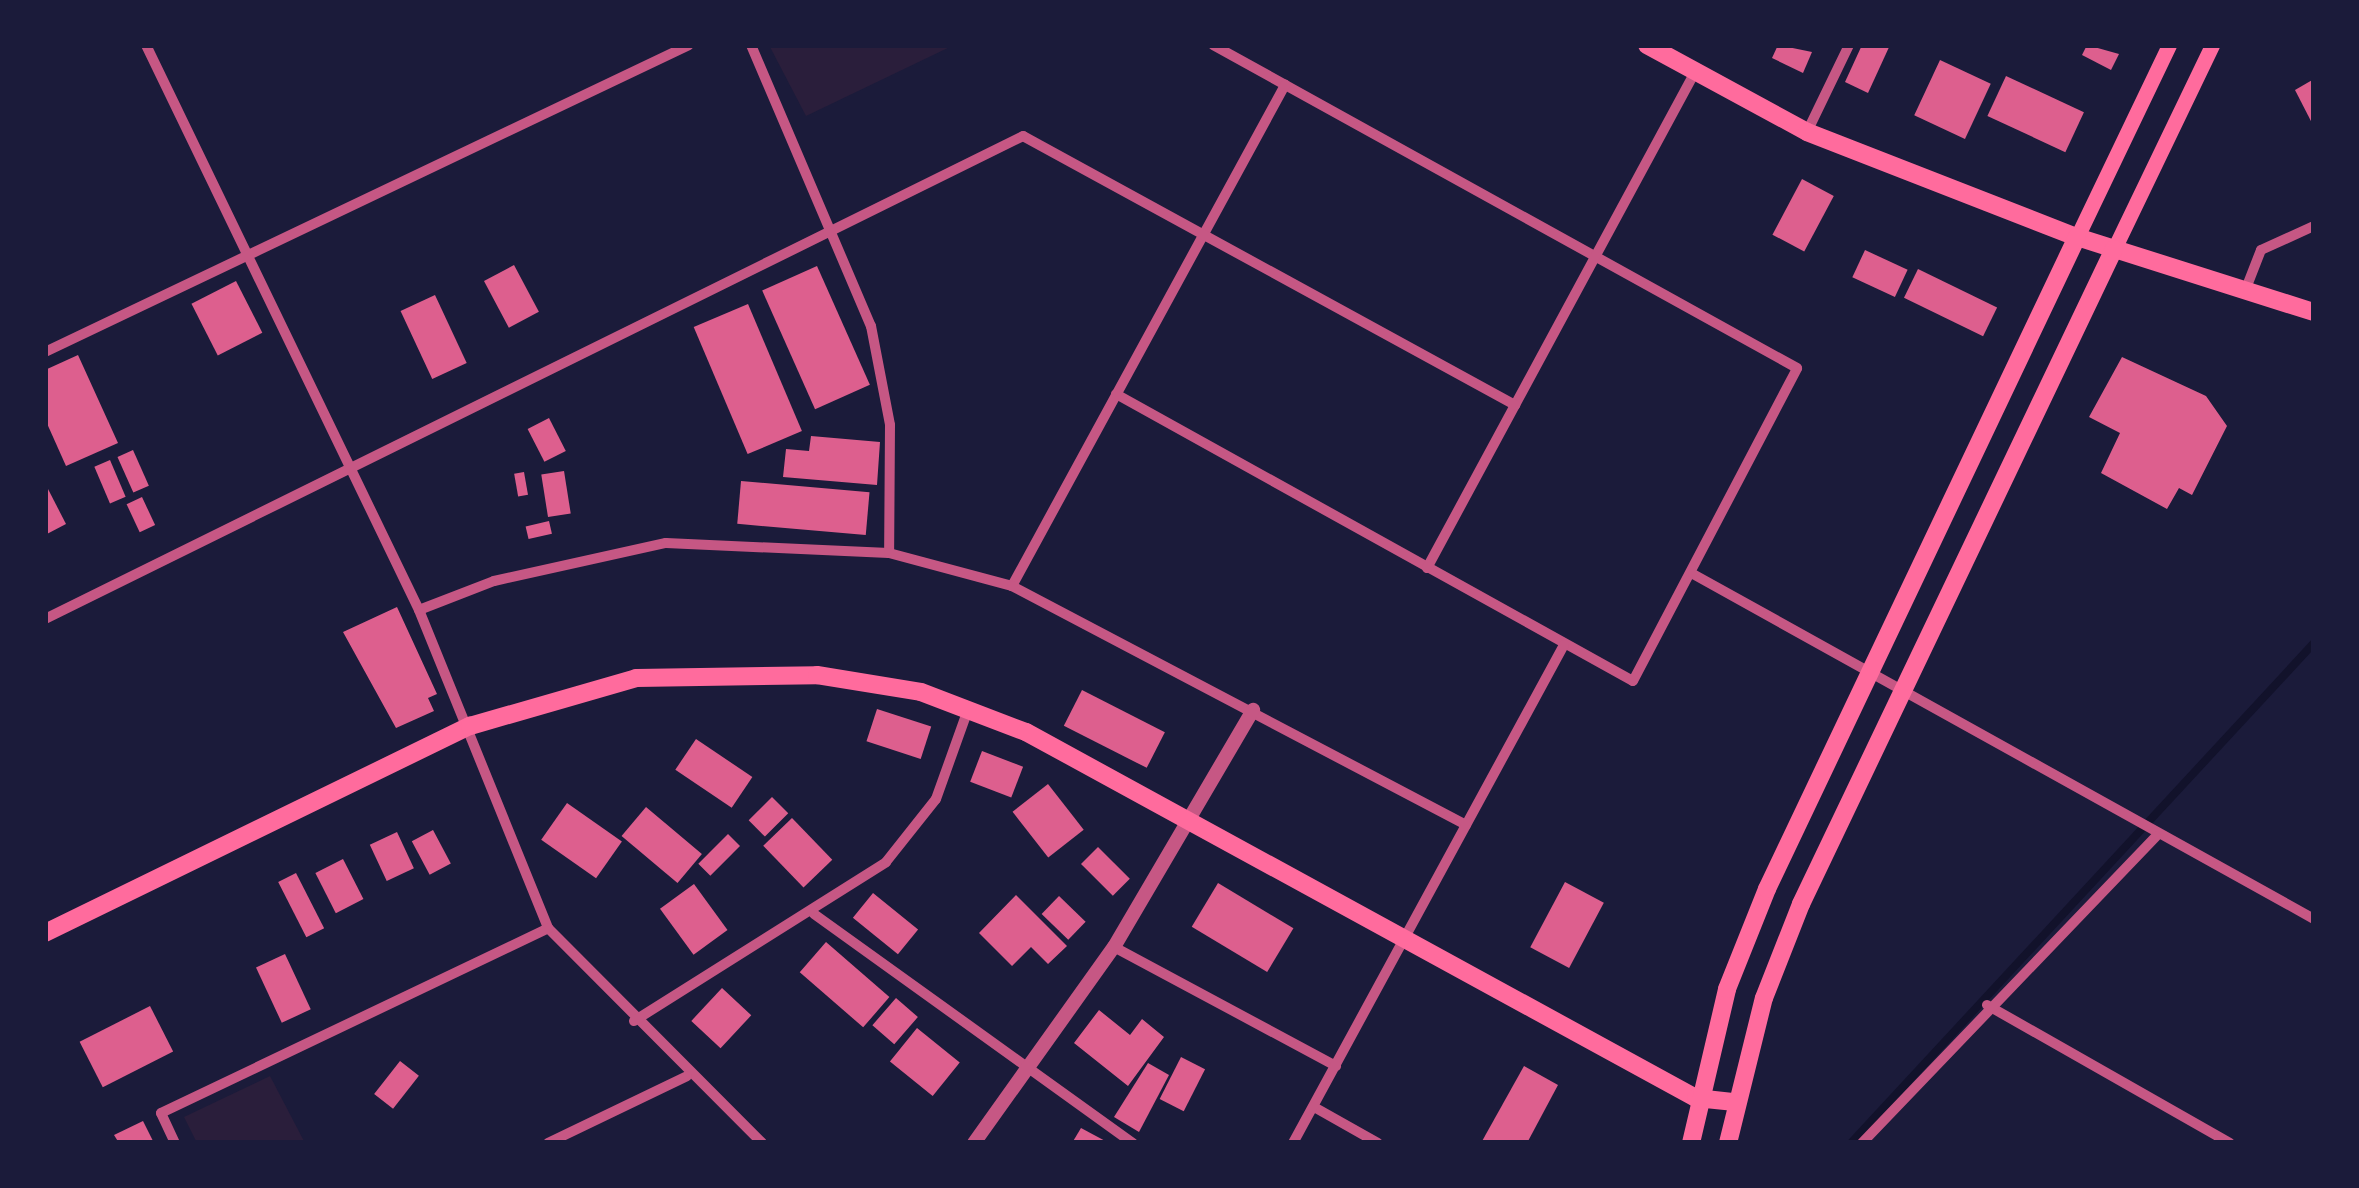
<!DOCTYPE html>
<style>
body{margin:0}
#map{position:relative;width:2359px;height:1188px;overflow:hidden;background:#1b1b3a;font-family:Signika,sans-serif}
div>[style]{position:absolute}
.green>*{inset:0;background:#2a1e3b}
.stream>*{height:8px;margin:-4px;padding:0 4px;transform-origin:4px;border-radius:4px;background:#12122b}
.building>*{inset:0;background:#dd5f8e;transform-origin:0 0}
.minor>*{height:10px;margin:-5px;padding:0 5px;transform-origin:5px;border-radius:5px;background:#c65784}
.tertiary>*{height:14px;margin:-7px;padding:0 7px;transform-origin:7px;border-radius:7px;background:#c65784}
.secondary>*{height:15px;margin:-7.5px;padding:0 7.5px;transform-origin:7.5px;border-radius:7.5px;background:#ff6b9d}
.primary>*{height:18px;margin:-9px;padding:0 9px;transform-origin:9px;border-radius:9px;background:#ff6b9d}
span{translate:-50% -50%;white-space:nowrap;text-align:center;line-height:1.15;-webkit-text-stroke:8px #1b1b3a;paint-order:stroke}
.frame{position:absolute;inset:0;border:48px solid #1b1b3a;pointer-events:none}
</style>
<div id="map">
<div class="green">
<div style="clip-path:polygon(769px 45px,954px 45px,806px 116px)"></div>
<div style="clip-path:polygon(270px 1076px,305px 1143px,197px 1143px,184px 1117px)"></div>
</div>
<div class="stream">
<div style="left:1851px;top:1143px;width:681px;rotate:-47.2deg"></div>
</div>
<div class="building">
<div style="clip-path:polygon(1778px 45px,1812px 52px,1803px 73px,1772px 58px)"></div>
<div style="clip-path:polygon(1862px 45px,1890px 45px,1868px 93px,1845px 82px)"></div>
<div style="clip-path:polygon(2087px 45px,2119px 54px,2111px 70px,2082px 55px)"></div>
<div style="left:1940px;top:60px;width:56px;height:61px;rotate:25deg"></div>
<div style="left:2006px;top:76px;width:86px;height:44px;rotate:25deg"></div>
<div style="clip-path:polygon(2314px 79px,2314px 127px,2295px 90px)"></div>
<div style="left:1802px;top:179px;width:36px;height:63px;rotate:28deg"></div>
<div style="left:1865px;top:250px;width:47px;height:30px;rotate:25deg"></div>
<div style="left:514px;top:265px;width:53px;height:34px;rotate:62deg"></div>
<div style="left:817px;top:266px;width:130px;height:60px;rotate:66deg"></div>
<div style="left:1918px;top:269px;width:88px;height:32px;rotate:26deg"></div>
<div style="left:236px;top:281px;width:58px;height:50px;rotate:63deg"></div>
<div style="left:435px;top:295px;width:75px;height:38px;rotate:65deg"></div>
<div style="left:748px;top:304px;width:138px;height:59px;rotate:67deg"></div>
<div style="clip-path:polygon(78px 355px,118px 443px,66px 466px,45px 419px,45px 370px)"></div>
<div style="clip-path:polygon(2122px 357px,2206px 396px,2227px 426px,2192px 495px,2179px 488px,2167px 509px,2101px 473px,2120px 433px,2089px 417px)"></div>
<div style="left:549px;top:418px;width:37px;height:24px;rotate:63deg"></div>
<div style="clip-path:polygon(811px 436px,880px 442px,877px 485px,783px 477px,786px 449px,809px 451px)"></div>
<div style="left:133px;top:450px;width:39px;height:17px;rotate:66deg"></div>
<div style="left:110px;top:460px;width:40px;height:17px;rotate:67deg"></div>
<div style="left:564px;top:471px;width:43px;height:23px;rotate:81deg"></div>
<div style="left:524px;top:472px;width:23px;height:10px;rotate:80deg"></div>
<div style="left:741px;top:481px;width:129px;height:43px;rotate:5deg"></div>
<div style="clip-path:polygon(48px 489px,66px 524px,45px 535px,45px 490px)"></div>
<div style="left:142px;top:497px;width:31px;height:17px;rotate:65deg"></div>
<div style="left:549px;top:521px;width:13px;height:24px;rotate:77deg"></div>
<div style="clip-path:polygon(397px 607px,437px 694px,428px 698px,434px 711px,396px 728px,343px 632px)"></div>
<div style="left:1082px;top:690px;width:93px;height:40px;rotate:27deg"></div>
<div style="left:877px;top:709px;width:57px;height:34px;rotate:18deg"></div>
<div style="left:696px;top:739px;width:68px;height:37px;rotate:34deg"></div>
<div style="left:982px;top:751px;width:44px;height:33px;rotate:21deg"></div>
<div style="left:1048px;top:784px;width:58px;height:45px;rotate:52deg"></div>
<div style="left:772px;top:797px;width:23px;height:33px;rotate:45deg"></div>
<div style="left:567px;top:803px;width:67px;height:45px;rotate:35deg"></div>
<div style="left:646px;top:807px;width:73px;height:38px;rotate:40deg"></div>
<div style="left:792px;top:818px;width:58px;height:40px;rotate:46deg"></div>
<div style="left:433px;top:830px;width:38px;height:24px;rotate:62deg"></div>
<div style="left:397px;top:832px;width:40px;height:30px;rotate:65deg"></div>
<div style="left:728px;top:834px;width:17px;height:42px;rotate:45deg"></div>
<div style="left:1098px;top:847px;width:45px;height:24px;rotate:45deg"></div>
<div style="left:343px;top:859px;width:45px;height:31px;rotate:63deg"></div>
<div style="left:296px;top:873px;width:62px;height:20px;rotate:63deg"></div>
<div style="left:1565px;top:882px;width:44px;height:74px;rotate:28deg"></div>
<div style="left:1218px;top:883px;width:88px;height:51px;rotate:31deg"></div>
<div style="left:694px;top:884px;width:57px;height:42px;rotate:54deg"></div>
<div style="left:873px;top:893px;width:58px;height:32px;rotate:39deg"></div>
<div style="clip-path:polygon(1016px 895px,1067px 946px,1048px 964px,1031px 947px,1012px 966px,979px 933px)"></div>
<div style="left:1059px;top:896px;width:37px;height:25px;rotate:44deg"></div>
<div style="left:826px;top:942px;width:84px;height:40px;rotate:41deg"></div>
<div style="left:285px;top:954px;width:61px;height:32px;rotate:65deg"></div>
<div style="left:722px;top:988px;width:40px;height:45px;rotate:43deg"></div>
<div style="left:896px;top:998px;width:29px;height:36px;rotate:41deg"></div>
<div style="left:150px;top:1006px;width:51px;height:79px;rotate:63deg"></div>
<div style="clip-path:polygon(1099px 1010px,1130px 1035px,1142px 1019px,1164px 1037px,1128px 1086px,1074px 1043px)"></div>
<div style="left:917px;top:1028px;width:55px;height:43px;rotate:39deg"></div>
<div style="left:1181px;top:1057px;width:27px;height:47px;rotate:27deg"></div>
<div style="left:400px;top:1061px;width:24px;height:42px;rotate:38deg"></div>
<div style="clip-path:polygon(1148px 1063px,1169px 1075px,1139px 1132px,1114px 1117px)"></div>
<div style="clip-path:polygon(1524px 1066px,1558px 1085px,1527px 1143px,1481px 1143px)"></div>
<div style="clip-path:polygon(143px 1121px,154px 1143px,119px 1143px,114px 1135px)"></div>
<div style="clip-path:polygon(1081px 1128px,1109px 1143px,1072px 1143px)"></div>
</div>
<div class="minor">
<div style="left:146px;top:45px;width:627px;rotate:64.21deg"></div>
<div style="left:419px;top:610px;width:343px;rotate:67.9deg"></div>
<div style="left:548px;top:928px;width:303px;rotate:45.1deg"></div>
<div style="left:751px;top:45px;width:306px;rotate:66.9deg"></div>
<div style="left:871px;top:326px;width:101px;rotate:79.1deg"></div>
<div style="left:890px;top:425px;width:128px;rotate:90.4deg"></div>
<div style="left:1807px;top:132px;width:97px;rotate:-64.2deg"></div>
<div style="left:2245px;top:291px;width:44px;rotate:-68.7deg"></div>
<div style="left:2261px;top:250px;width:58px;rotate:-24.4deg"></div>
<div style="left:45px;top:352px;width:713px;rotate:-25.49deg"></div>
<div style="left:1116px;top:394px;width:591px;rotate:29.04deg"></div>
<div style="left:1633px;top:681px;width:353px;rotate:-62.3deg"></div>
<div style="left:1797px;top:368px;width:667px;rotate:-151.05deg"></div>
<div style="left:1427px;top:568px;width:564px;rotate:-61.62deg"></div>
<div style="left:1693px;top:574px;width:710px;rotate:29.05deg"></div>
<div style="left:1012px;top:586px;width:571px;rotate:-61.41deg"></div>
<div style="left:419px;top:610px;width:80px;rotate:-21.1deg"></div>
<div style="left:494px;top:581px;width:176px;rotate:-12.5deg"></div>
<div style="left:666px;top:543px;width:223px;rotate:2.6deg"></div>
<div style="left:889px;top:553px;width:127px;rotate:15deg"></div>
<div style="left:1012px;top:586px;width:513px;rotate:27.76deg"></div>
<div style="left:45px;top:619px;width:1091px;rotate:-26.28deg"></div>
<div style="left:1023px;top:136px;width:561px;rotate:28.67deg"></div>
<div style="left:814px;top:914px;width:393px;rotate:35.7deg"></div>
<div style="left:1114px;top:947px;width:252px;rotate:28.2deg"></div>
<div style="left:1987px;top:1005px;width:279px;rotate:29.6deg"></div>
<div style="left:634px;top:1021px;width:298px;rotate:-32.2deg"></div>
<div style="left:886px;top:862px;width:80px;rotate:-51.6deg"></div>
<div style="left:936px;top:799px;width:98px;rotate:-70.3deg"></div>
<div style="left:1314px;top:1107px;width:73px;rotate:29.4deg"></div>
<div style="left:175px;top:1143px;width:33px;rotate:-115deg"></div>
<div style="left:161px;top:1113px;width:429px;rotate:-25.5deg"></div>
<div style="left:548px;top:1143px;width:154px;rotate:-25.7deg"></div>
<div style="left:1293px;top:1143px;width:567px;rotate:-61.45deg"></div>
<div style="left:1862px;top:1143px;width:425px;rotate:-46.2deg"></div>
</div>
<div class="tertiary">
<div style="left:974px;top:1143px;width:241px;rotate:-54.5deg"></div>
<div style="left:1114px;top:947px;width:275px;rotate:-59.6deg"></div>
</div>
<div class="secondary">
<div style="left:2077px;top:237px;width:213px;rotate:-64.4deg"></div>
<div style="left:2114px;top:249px;width:226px;rotate:-64.3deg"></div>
</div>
<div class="primary">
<div style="left:1647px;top:45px;width:182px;rotate:28.5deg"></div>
<div style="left:1807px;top:132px;width:290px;rotate:21.3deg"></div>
<div style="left:2077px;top:237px;width:249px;rotate:17.6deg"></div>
<div style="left:45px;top:933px;width:473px;rotate:-26deg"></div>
<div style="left:470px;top:726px;width:173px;rotate:-16.1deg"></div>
<div style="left:636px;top:678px;width:181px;rotate:-0.9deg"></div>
<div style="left:817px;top:675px;width:105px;rotate:9.3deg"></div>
<div style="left:921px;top:692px;width:112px;rotate:20.9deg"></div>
<div style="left:1026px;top:732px;width:763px;rotate:28.65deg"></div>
<div style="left:1696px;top:1098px;width:39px;rotate:6deg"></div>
<div style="left:1691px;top:1143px;width:158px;rotate:-76.8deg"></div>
<div style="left:1727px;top:989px;width:108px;rotate:-68.2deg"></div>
<div style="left:1767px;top:889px;width:722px;rotate:-64.57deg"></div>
<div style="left:1728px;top:1143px;width:149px;rotate:-76.1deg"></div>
<div style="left:1764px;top:998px;width:101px;rotate:-68.5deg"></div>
<div style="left:1801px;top:904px;width:726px;rotate:-64.46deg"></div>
</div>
<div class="frame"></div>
</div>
